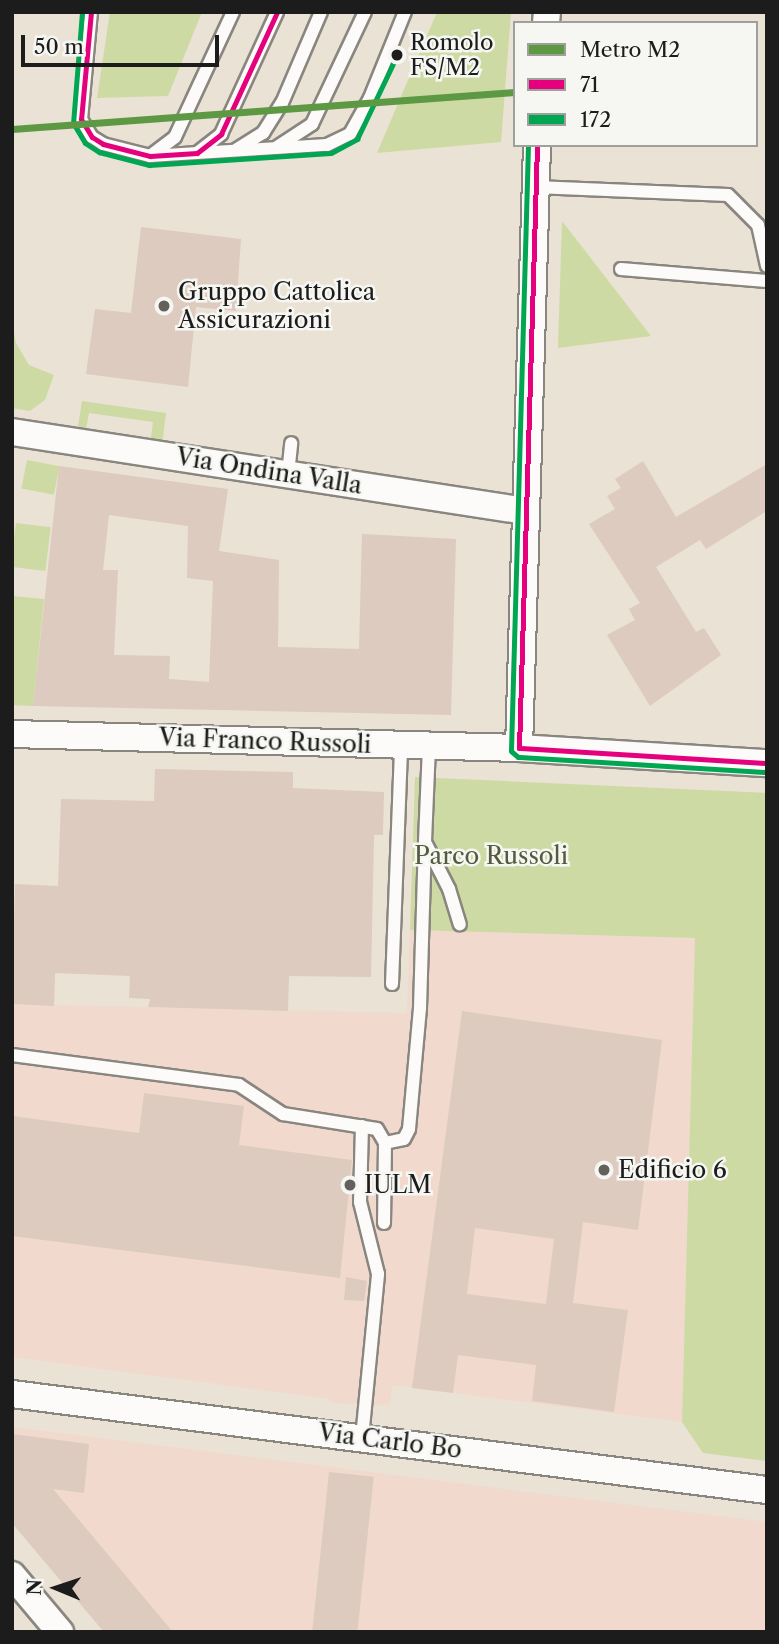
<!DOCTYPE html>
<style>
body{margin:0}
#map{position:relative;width:779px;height:1644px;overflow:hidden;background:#eae2d5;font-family:"Libre Caslon Text",serif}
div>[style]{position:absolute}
.built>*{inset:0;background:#f1d9ce}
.green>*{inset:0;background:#cedaa3;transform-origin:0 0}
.building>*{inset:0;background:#dccbbe;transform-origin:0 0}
.roads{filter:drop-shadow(2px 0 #89867f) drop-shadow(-2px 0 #89867f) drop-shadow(0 2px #89867f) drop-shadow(0 -2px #89867f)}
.lane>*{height:12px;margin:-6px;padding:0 6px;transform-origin:6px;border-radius:6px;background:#fcfbf9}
.street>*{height:26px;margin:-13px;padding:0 13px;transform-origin:13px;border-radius:13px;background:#fcfbf9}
.bus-1>*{height:5px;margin:-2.5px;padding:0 2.5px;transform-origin:2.5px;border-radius:2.5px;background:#e5007d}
.bus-2>*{height:5px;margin:-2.5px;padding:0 2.5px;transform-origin:2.5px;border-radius:2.5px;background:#00a651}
.metro-1>*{height:7px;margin:-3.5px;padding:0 3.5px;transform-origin:3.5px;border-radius:3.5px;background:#5d9842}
.dots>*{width:19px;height:19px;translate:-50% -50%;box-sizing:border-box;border:4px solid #f6f6f2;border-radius:50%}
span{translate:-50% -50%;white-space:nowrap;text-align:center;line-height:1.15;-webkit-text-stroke:5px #f6f6f2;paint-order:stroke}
.bus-label{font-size:22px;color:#1c1c1c}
.left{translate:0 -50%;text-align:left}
.poi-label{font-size:24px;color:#1c1c1c}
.street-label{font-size:24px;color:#1c1c1c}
.park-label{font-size:24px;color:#525c3d}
.frame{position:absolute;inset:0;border:14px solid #1c1c1c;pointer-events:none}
.legend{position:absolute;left:513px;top:21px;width:245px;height:126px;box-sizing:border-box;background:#f6f6f2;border:2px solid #9f9f9c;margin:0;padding:9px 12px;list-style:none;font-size:21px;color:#1c1c1c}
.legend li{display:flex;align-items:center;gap:14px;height:35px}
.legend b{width:35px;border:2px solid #9f9f9c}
.north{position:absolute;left:21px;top:1553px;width:70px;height:70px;-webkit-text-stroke:5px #f6f6f2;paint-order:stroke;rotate:272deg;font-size:19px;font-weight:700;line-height:28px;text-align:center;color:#1c1c1c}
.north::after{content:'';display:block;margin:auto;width:24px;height:32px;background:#1c1c1c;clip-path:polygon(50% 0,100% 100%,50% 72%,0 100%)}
.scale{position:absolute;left:21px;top:35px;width:198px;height:32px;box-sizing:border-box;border:4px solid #1c1c1c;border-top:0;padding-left:9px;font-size:21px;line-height:24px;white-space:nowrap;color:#1c1c1c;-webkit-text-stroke:5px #f6f6f2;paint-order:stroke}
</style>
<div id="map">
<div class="built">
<div style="clip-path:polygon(410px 930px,695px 938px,682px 1422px,393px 1385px,389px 1405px,331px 1403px,331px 1399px,12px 1357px,12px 1004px,407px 1013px)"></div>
<div style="clip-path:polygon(12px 1427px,767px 1522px,767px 1632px,104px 1632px,12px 1523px)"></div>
</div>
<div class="green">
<div style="clip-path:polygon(110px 12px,202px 12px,168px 96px,97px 98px)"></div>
<div style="clip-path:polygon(437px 12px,511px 12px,501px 142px,377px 153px)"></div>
<div style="clip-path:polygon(562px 221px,651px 336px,558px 348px)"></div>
<div style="clip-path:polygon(12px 322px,16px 343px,29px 365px,54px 375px,45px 400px,30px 411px,12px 408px)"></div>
<div style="clip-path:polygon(82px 401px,166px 413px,162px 446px,150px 444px,153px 422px,89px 413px,85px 434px,77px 433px)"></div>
<div style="left:27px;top:460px;width:33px;height:29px;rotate:11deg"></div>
<div style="left:16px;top:523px;width:35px;height:44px;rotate:7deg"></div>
<div style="clip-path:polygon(12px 596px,44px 599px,33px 706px,12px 705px)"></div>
<div style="clip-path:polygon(415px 777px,767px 793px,767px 1461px,703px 1453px,682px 1422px,695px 938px,410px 930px)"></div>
</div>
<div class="building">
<div style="clip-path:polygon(141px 227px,241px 239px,236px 311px,196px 307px,188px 387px,86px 374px,95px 309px,131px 313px)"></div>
<div style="clip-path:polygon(643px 461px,676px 517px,767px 464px,767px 511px,706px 549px,700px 540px,656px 567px,696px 632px,704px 628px,721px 655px,650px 706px,607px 635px,635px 620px,629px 609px,640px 603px,589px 524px,615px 509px,607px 496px,621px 488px,615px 479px)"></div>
<div style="clip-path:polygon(evenodd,59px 466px,228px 489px,219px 551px,279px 560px,278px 647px,359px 649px,362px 534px,456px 539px,451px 715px,33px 706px,59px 466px,109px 515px,188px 526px,187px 578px,213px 581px,209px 682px,169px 679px,170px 656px,114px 655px,118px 570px,103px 570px,109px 515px)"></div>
<div style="clip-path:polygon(155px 769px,293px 772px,293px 788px,384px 792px,383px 835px,374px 835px,371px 977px,289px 976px,288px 1011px,148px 1007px,150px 999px,129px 998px,130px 976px,55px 973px,54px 1006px,12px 1004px,15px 884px,58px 886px,61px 799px,154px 801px)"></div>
<div style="clip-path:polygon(evenodd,462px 1011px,662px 1040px,638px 1230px,583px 1222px,573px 1303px,628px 1310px,614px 1412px,532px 1401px,536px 1365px,458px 1355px,453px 1393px,412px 1388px,462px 1011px,475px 1228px,554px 1239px,546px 1304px,467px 1294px,475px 1228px)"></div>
<div style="clip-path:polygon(144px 1093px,244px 1106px,239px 1145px,352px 1160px,340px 1278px,12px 1236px,12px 1116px,139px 1133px)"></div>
<div style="clip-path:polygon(346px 1277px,367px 1281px,364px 1301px,344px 1300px)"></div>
<div style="clip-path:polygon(12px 1434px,89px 1444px,84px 1493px,53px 1489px,173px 1632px,104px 1632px,12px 1523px)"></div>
<div style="left:329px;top:1472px;width:45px;height:162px;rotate:6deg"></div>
</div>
<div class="roads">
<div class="lane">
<div style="left:91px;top:12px;width:107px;rotate:95.3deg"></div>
<div style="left:81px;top:119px;width:21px;rotate:59deg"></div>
<div style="left:92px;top:137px;width:13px;rotate:32deg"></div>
<div style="left:103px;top:144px;width:49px;rotate:14.3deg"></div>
<div style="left:150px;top:156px;width:177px;rotate:-3.6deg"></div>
<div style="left:327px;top:145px;width:25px;rotate:-26deg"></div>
<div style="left:350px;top:134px;width:41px;rotate:-60.9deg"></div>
<div style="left:370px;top:98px;width:93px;rotate:-67.9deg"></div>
<div style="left:277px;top:147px;width:42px;rotate:-33.3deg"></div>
<div style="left:312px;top:124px;width:124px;rotate:-64.7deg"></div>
<div style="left:237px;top:149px;width:31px;rotate:-32deg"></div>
<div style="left:263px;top:133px;width:36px;rotate:-58deg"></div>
<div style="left:282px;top:103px;width:99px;rotate:-66.8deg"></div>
<div style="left:197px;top:153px;width:31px;rotate:-38deg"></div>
<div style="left:221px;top:134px;width:134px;rotate:-65.3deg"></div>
<div style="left:150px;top:156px;width:31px;rotate:-37deg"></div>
<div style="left:175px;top:137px;width:138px;rotate:-65.1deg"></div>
<div style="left:535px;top:187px;width:193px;rotate:2.4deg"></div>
<div style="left:728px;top:195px;width:42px;rotate:45deg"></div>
<div style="left:758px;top:225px;width:42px;rotate:77.6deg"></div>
<div style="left:621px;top:269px;width:146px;rotate:4.7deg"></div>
<div style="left:288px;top:474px;width:31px;rotate:-84deg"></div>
<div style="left:429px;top:746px;width:96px;rotate:92.4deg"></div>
<div style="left:425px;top:842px;width:53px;rotate:62.9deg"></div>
<div style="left:449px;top:889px;width:37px;rotate:73deg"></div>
<div style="left:392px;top:984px;width:239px;rotate:-87.8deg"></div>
<div style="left:12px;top:1055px;width:229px;rotate:7.5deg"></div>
<div style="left:239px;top:1085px;width:53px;rotate:33.4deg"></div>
<div style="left:283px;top:1114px;width:95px;rotate:9.1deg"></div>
<div style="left:377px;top:1129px;width:16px;rotate:60deg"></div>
<div style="left:385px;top:1143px;width:80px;rotate:90.7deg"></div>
<div style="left:385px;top:1143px;width:19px;rotate:-12deg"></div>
<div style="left:404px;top:1139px;width:11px;rotate:-63deg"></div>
<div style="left:409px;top:1129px;width:121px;rotate:-84.8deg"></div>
<div style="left:420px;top:1008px;width:166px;rotate:-88.3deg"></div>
<div style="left:362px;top:1438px;width:165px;rotate:-84.4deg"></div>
<div style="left:378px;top:1274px;width:74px;rotate:-104deg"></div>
<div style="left:360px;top:1202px;width:76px;rotate:-88.5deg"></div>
</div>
<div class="street">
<div style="left:546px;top:23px;width:11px;rotate:-85deg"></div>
<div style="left:12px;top:432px;width:519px;rotate:8.75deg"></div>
<div style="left:12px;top:734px;width:507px;rotate:1.58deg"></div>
<div style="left:519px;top:748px;width:248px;rotate:3.5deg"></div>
<div style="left:519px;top:748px;width:603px;rotate:-88.29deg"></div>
<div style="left:12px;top:1394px;width:761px;rotate:7.25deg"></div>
<div style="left:12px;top:1575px;width:75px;rotate:49.9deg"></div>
</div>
</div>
<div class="bus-1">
<div style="left:91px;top:12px;width:107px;rotate:95.3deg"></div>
<div style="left:81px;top:119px;width:21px;rotate:59deg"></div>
<div style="left:92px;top:137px;width:13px;rotate:32deg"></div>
<div style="left:103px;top:144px;width:49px;rotate:14.3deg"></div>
<div style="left:150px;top:156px;width:47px;rotate:-3.7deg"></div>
<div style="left:197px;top:153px;width:31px;rotate:-38deg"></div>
<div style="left:221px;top:134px;width:134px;rotate:-65.3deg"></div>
<div style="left:519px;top:748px;width:603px;rotate:-88.29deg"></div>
<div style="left:519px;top:748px;width:248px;rotate:3.5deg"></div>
</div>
<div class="bus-2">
<div style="left:82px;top:12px;width:111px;rotate:94.6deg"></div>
<div style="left:73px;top:123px;width:23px;rotate:59deg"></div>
<div style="left:85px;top:143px;width:17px;rotate:33deg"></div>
<div style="left:99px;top:152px;width:52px;rotate:14.6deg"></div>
<div style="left:149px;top:165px;width:182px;rotate:-3.8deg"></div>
<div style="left:331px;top:153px;width:30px;rotate:-28deg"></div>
<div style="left:357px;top:139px;width:93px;rotate:-64.5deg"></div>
<div style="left:528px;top:145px;width:606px;rotate:91.61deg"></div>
<div style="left:511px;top:751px;width:9px;rotate:41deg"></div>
<div style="left:518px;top:757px;width:248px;rotate:3.5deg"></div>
</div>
<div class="metro-1">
<div style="left:12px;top:129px;width:504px;rotate:-4.21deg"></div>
</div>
<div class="dots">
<div style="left:397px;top:55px;background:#1c1c1c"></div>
<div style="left:164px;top:306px;background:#64615d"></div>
<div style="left:604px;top:1170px;background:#64615d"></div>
<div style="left:350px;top:1185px;background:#64615d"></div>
</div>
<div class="bus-label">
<span class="left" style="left:410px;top:55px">Romolo<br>FS/M2</span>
</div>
<div class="poi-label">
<span class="left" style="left:178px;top:306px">Gruppo Cattolica<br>Assicurazioni</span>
<span class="left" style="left:618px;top:1170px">Edificio 6</span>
<span class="left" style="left:364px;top:1185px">IULM</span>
</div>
<div class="street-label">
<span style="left:269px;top:471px;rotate:9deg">Via Ondina Valla</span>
<span style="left:265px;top:741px;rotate:2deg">Via Franco Russoli</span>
<span style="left:390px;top:1441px;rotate:7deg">Via Carlo Bo</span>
</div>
<div class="park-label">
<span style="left:491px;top:856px">Parco Russoli</span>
</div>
<div class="frame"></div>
<ul class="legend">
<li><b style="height:9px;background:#5d9842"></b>Metro M2</li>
<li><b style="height:9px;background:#e5007d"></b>71</li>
<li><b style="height:9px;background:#00a651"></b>172</li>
</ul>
<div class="north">N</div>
<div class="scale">50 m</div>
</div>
